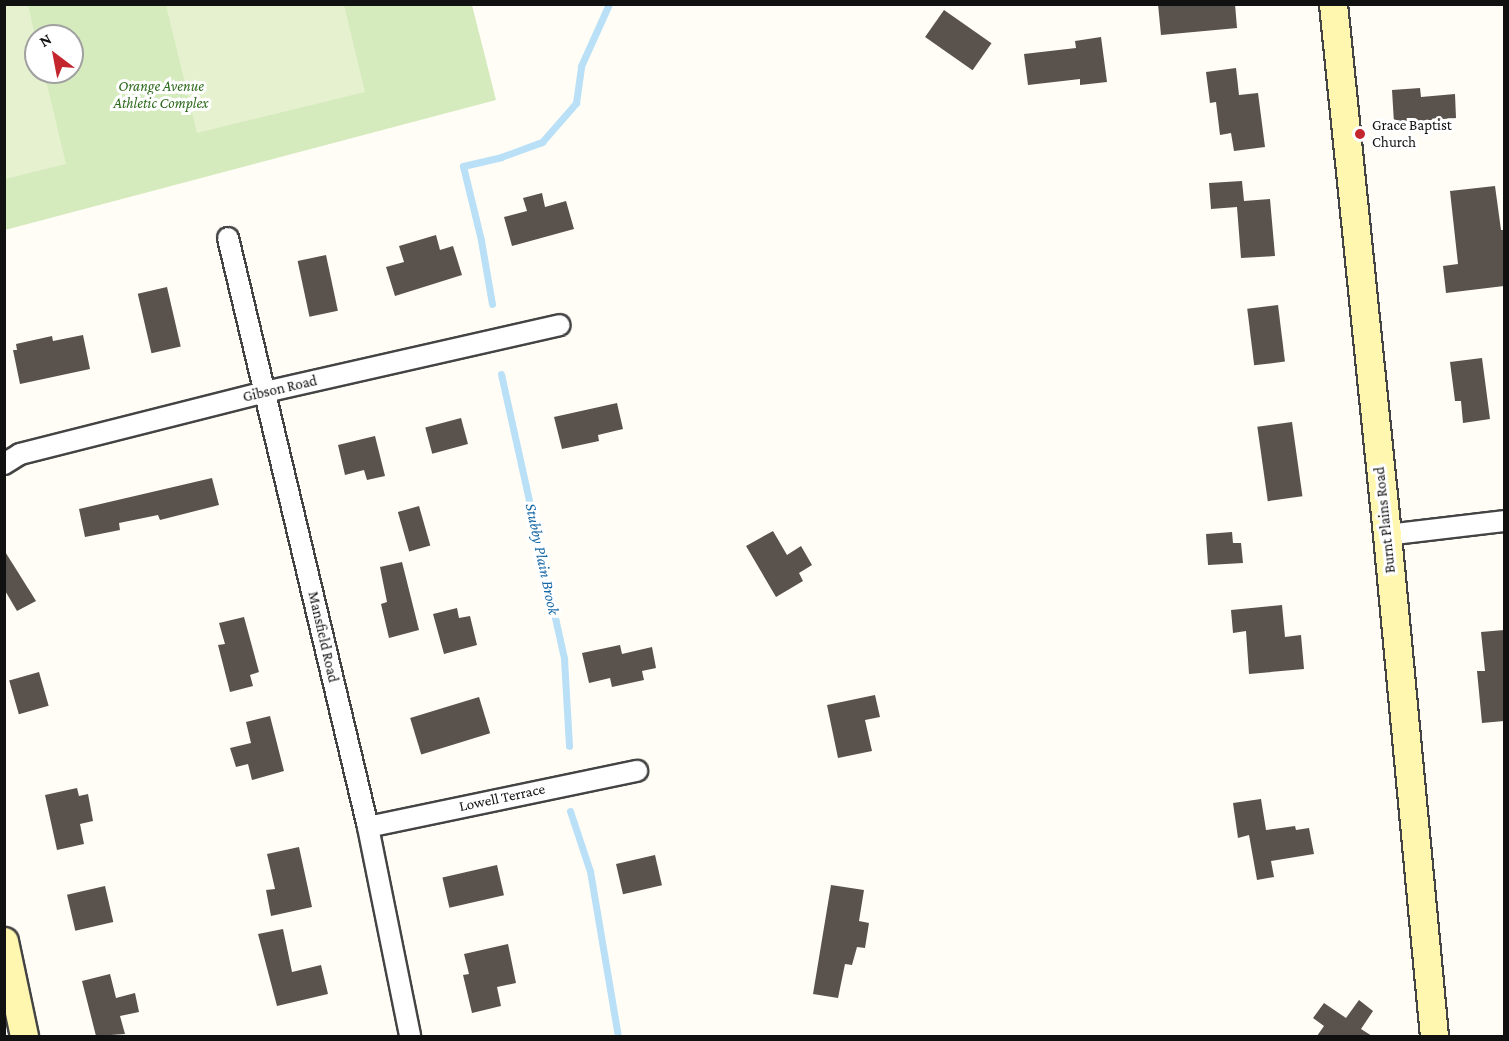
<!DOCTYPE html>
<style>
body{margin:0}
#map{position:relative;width:1509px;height:1041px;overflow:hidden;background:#fffdf5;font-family:"Crimson Pro",serif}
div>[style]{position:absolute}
.green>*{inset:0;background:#d5ebbd}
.pitch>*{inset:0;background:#e6f2cf}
.stream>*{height:7px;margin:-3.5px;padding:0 3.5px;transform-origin:3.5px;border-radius:3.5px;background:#b9e0f7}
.building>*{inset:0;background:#5a524d;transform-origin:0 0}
.roads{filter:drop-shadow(2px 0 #444) drop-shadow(-2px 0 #444) drop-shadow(0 2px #444) drop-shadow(0 -2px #444)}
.street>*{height:20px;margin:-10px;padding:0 10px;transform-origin:10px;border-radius:10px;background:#fff}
.secondary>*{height:27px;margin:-13.5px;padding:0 13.5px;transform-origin:13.5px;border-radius:13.5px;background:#fff6b0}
.dots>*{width:16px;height:16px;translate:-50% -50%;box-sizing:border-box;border:3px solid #fff;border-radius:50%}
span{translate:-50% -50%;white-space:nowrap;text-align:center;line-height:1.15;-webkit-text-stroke:6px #fff;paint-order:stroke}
.park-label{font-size:15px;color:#2f6b1f;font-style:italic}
.poi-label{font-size:15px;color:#111}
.left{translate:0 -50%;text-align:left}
.street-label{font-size:15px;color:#111}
.water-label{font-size:16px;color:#1768a6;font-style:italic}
.frame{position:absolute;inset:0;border:6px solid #111;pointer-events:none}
.north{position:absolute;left:24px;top:24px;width:60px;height:60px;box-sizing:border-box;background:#fff;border:2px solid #a0a0a0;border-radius:50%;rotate:328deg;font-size:16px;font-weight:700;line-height:24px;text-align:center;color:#111}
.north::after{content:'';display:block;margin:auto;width:21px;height:27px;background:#c4262e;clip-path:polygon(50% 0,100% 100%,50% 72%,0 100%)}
</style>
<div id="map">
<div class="green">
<div style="clip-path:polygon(evenodd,5px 5px,472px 5px,496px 100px,5px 230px,5px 5px,36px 36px,72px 36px,72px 72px,36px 72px,36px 36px)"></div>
</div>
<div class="pitch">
<div style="clip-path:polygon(4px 5px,28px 5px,36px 40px,36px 72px,44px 72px,66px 164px,5px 179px)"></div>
<div style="clip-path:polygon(166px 5px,344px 5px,365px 92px,197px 133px)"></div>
</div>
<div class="stream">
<div style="left:492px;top:304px;width:65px;rotate:-99.8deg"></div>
<div style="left:481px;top:240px;width:76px;rotate:-103.7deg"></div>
<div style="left:463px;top:166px;width:39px;rotate:-13deg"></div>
<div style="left:501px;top:157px;width:44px;rotate:-20.1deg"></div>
<div style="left:542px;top:142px;width:52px;rotate:-48.9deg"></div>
<div style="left:576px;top:103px;width:37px;rotate:-82deg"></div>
<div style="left:581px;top:66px;width:68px;rotate:-65.7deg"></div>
<div style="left:501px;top:374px;width:292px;rotate:77.5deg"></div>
<div style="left:564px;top:659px;width:87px;rotate:86.7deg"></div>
<div style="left:570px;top:811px;width:63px;rotate:71.6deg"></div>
<div style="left:590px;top:871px;width:167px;rotate:80.4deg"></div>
</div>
<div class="building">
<div style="clip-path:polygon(1158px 4px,1235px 4px,1237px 28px,1161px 35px)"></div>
<div style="left:944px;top:10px;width:58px;height:33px;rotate:35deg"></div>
<div style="clip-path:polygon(1101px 37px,1107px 82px,1080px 85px,1080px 79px,1028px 85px,1024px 54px,1076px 48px,1075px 41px)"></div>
<div style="clip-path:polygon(1236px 68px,1239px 95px,1258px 93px,1265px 147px,1234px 151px,1231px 133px,1220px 135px,1216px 102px,1210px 103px,1206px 72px)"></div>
<div style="clip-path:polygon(1420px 88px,1421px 97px,1455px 94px,1456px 118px,1394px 123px,1392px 90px)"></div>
<div style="clip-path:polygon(1242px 181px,1244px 201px,1270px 199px,1275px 256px,1241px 258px,1237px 207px,1211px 209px,1209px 183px)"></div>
<div style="clip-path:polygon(1495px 186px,1501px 230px,1504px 230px,1504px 286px,1446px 293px,1443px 266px,1458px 264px,1450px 191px)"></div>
<div style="clip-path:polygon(542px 193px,545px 207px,566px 201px,574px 229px,512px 246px,504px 217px,527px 211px,523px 198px)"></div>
<div style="clip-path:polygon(436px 235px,440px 250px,453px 246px,462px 275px,395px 296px,386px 267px,404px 262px,399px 246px)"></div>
<div style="left:326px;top:255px;width:57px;height:29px;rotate:78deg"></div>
<div style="left:167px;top:287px;width:61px;height:30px;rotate:77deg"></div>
<div style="left:1278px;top:305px;width:57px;height:31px;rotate:83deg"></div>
<div style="clip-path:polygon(83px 335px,90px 369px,20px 384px,13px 350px,17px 350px,16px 344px,52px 336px,53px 341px)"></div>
<div style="clip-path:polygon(1482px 358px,1490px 419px,1463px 423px,1461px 401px,1455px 401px,1450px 362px)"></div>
<div style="clip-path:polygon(617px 403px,623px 429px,598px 435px,599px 441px,562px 449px,554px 417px)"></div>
<div style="left:461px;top:418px;width:27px;height:37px;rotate:75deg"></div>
<div style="left:1292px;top:422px;width:75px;height:35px;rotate:82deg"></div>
<div style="clip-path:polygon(375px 436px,385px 476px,367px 480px,364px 470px,345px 475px,338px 445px)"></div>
<div style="clip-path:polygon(212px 478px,219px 505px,160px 520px,158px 515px,119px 523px,120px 530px,85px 537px,79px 509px)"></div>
<div style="left:419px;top:506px;width:41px;height:22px;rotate:74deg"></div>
<div style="clip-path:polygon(773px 531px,787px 555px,801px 546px,812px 565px,799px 573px,803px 581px,776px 597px,746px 546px)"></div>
<div style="clip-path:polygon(1232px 532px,1233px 543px,1241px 543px,1243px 563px,1208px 565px,1206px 534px)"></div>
<div style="clip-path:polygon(4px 550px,36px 601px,17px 611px,4px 589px)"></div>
<div style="clip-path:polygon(402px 562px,419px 630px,389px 638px,381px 604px,387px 602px,380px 567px)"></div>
<div style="clip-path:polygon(1282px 605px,1285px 637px,1301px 635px,1304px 669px,1249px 674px,1246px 631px,1233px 633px,1231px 610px)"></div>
<div style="clip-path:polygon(457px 608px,459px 618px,470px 616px,477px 645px,444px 654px,433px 614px)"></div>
<div style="clip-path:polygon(244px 617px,259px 672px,250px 675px,253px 686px,230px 692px,218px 645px,225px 644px,219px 623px)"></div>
<div style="clip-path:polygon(1504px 630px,1504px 721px,1482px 723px,1477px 671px,1485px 671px,1481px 632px)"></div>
<div style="clip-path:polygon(620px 645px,622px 654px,652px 647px,656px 668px,642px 671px,644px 680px,612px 687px,610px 678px,589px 683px,582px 653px)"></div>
<div style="left:39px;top:672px;width:35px;height:31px;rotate:74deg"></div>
<div style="clip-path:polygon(875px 695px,880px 717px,865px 720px,872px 751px,838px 758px,827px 705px)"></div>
<div style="left:479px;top:697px;width:38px;height:72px;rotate:73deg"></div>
<div style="clip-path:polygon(270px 716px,284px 771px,252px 780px,248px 764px,236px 767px,230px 748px,251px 743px,246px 722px)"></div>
<div style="clip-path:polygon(77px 788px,79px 796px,88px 794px,93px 821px,80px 824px,84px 844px,57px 850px,45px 795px)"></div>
<div style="clip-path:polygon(1261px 799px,1266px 830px,1295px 826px,1296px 830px,1309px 828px,1314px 854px,1271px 861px,1274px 877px,1257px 880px,1249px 835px,1238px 838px,1233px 803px)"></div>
<div style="clip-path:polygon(299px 847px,312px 907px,271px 916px,266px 890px,275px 889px,267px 854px)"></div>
<div style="left:655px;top:855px;width:31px;height:40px;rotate:77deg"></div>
<div style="left:497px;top:865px;width:31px;height:56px;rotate:77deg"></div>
<div style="clip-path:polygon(831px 885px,864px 890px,859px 921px,869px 923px,865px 948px,857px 947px,852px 965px,845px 964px,838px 998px,813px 994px)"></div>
<div style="left:105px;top:886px;width:37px;height:39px;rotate:77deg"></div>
<div style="clip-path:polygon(283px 929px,292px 972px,321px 965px,328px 994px,277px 1006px,258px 934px)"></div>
<div style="clip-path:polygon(508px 944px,516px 983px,497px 987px,501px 1006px,472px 1013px,463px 975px,469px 974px,464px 954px)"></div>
<div style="clip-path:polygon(110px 974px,116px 998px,135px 993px,139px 1012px,120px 1016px,125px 1034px,96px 1036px,82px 981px)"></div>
<div style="clip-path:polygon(1359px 1000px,1373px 1011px,1361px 1029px,1372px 1036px,1317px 1036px,1324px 1026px,1313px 1018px,1324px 1003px,1346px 1018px)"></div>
</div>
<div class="roads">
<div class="street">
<div style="left:228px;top:238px;width:605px;rotate:76.63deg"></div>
<div style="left:368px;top:827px;width:213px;rotate:78.6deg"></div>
<div style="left:4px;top:464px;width:19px;rotate:-32deg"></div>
<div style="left:20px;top:454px;width:253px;rotate:-14.2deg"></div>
<div style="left:265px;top:392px;width:302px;rotate:-12.8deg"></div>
<div style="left:1387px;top:535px;width:118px;rotate:-6.8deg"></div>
<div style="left:368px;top:827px;width:275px;rotate:-11.8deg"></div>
</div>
<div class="secondary">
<div style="left:1333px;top:4px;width:534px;rotate:84.19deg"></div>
<div style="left:1387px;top:535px;width:503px;rotate:84.64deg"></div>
<div style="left:4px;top:941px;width:97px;rotate:78.1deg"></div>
</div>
</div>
<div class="dots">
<div style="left:1360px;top:134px;background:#c4262e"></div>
</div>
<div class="park-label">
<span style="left:161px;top:95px">Orange Avenue<br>Athletic Complex</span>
</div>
<div class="poi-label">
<span class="left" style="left:1372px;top:134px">Grace Baptist<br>Church</span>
</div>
<div class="street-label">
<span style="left:280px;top:389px;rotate:-13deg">Gibson Road</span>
<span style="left:1385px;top:520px;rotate:-96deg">Burnt Plains Road</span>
<span style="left:323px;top:637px;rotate:77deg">Mansfield Road</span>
<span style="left:502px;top:798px;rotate:-12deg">Lowell Terrace</span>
</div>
<div class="water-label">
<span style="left:542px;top:559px;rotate:78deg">Stubby Plain Brook</span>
</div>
<div class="frame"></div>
<div class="north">N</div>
</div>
